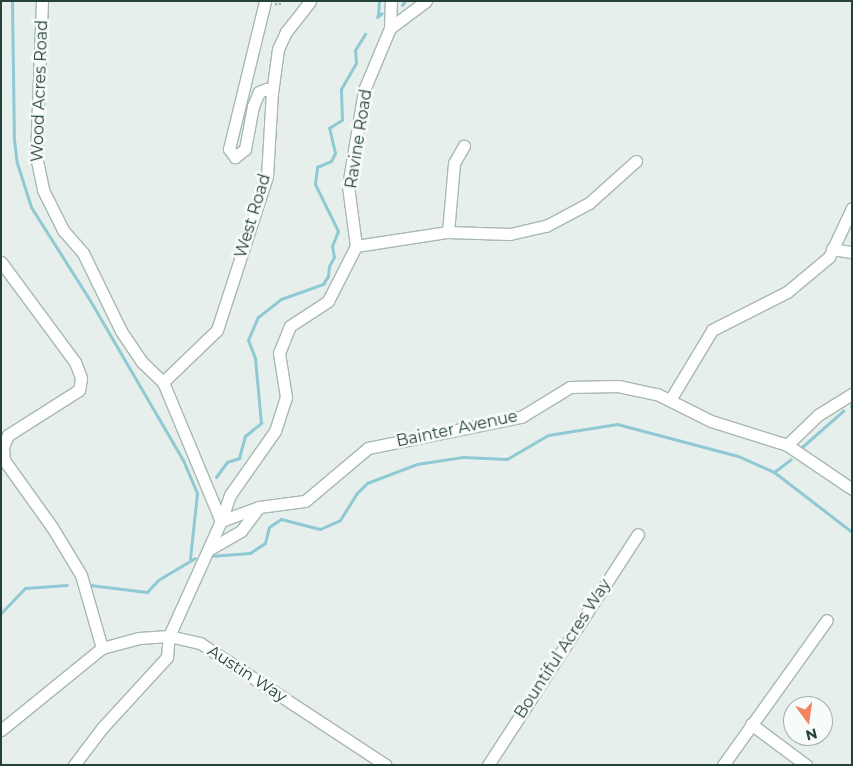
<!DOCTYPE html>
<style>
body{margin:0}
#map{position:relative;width:853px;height:766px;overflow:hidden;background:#e6efeb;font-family:Montserrat,sans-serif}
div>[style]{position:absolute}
.stream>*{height:3px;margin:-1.5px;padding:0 1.5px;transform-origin:1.5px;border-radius:1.5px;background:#8ec9d4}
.path>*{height:2px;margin-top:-1px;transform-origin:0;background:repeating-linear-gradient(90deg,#86b3a5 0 2.5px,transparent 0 6.5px)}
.roads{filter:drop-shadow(1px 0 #a8b8b2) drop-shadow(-1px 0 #a8b8b2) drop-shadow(0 1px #a8b8b2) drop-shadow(0 -1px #a8b8b2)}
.minor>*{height:11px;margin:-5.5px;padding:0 5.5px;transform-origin:5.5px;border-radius:5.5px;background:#fff}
span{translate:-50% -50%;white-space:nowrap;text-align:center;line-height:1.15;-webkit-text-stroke:5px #f7fbf9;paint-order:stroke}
.street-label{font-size:16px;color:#24423a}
.frame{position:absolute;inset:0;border:2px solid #24423a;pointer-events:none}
.north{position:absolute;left:783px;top:696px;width:50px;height:50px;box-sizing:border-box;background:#f7fbf9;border:1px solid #a3b1ad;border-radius:50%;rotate:166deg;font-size:14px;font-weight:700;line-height:20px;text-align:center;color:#24423a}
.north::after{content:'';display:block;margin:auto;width:18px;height:22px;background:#f4845f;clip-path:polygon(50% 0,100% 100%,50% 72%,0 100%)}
</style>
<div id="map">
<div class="stream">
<div style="left:12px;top:1px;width:139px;rotate:89.2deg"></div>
<div style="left:14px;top:140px;width:23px;rotate:83deg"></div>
<div style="left:17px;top:163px;width:46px;rotate:72.3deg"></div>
<div style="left:31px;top:207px;width:107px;rotate:57.7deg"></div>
<div style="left:88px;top:297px;width:189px;rotate:59.8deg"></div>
<div style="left:183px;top:460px;width:36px;rotate:67deg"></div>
<div style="left:197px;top:493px;width:66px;rotate:96.1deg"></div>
<div style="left:402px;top:5px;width:5px;rotate:-53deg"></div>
<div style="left:378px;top:15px;width:14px;rotate:-86deg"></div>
<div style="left:377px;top:17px;width:6px;rotate:-39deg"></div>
<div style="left:851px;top:406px;width:1px;rotate:-45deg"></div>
<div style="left:802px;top:447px;width:55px;rotate:-41.3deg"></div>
<div style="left:774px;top:472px;width:21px;rotate:-37deg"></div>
<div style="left:216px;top:477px;width:19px;rotate:-54deg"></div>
<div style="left:227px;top:462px;width:13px;rotate:-18deg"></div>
<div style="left:239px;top:458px;width:23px;rotate:-75deg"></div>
<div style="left:245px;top:436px;width:21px;rotate:-39deg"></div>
<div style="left:261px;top:423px;width:65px;rotate:-95.3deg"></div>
<div style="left:255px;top:358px;width:19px;rotate:-111deg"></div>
<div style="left:248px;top:340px;width:25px;rotate:-67deg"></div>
<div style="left:258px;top:317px;width:29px;rotate:-38deg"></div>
<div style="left:281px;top:299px;width:45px;rotate:-19.7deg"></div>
<div style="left:323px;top:284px;width:9px;rotate:-58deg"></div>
<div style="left:328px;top:276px;width:10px;rotate:-84deg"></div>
<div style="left:329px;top:266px;width:10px;rotate:-61deg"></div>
<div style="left:334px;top:257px;width:11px;rotate:-100deg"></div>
<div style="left:332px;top:246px;width:16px;rotate:-68deg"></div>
<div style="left:338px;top:231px;width:52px;rotate:-116.1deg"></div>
<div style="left:315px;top:184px;width:17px;rotate:-83deg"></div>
<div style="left:317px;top:167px;width:15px;rotate:-23deg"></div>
<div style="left:331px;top:161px;width:9px;rotate:-63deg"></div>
<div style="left:335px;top:153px;width:26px;rotate:-103deg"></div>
<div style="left:329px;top:128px;width:15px;rotate:-32deg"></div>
<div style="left:342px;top:120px;width:31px;rotate:-92deg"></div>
<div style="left:341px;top:89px;width:30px;rotate:-60deg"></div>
<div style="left:356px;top:63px;width:13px;rotate:-94deg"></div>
<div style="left:355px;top:50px;width:19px;rotate:-58deg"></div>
<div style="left:210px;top:556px;width:40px;rotate:-4.3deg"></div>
<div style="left:250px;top:553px;width:18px;rotate:-34deg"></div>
<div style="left:265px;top:543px;width:16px;rotate:-76deg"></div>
<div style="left:269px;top:527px;width:14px;rotate:-34deg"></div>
<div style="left:281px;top:519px;width:40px;rotate:14.4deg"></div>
<div style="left:320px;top:529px;width:22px;rotate:-24deg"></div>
<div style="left:340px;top:520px;width:31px;rotate:-58deg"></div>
<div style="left:356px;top:494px;width:16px;rotate:-45deg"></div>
<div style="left:367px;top:483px;width:53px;rotate:-20.8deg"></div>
<div style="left:417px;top:464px;width:47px;rotate:-8.7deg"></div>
<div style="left:463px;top:457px;width:44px;rotate:2.6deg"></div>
<div style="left:507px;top:459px;width:48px;rotate:-30.3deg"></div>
<div style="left:548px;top:435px;width:70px;rotate:-9.1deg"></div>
<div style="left:617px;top:424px;width:125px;rotate:14.8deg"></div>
<div style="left:738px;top:456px;width:39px;rotate:24deg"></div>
<div style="left:774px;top:472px;width:98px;rotate:37.6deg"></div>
<div style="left:90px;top:585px;width:57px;rotate:7deg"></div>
<div style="left:147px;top:592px;width:16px;rotate:-47deg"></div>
<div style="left:158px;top:580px;width:43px;rotate:-30.7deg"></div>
<div style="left:1px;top:613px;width:35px;rotate:-46deg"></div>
<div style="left:25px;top:588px;width:42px;rotate:-4.1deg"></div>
</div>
<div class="path">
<div style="left:275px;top:4px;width:4px;rotate:14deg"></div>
<div style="left:279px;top:5px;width:6px;rotate:-45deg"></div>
</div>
<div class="roads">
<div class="minor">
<div style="left:42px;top:1px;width:155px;rotate:92.2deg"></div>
<div style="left:36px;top:156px;width:35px;rotate:78deg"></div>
<div style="left:43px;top:190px;width:45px;rotate:63.4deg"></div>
<div style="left:63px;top:230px;width:30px;rotate:49deg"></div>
<div style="left:83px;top:253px;width:87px;rotate:64deg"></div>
<div style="left:121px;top:331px;width:37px;rotate:56deg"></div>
<div style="left:142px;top:362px;width:29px;rotate:44deg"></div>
<div style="left:163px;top:382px;width:151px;rotate:67.4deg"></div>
<div style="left:390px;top:28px;width:27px;rotate:-88deg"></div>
<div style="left:272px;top:93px;width:44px;rotate:-82.2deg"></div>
<div style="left:278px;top:49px;width:19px;rotate:-65deg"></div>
<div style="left:286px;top:32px;width:39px;rotate:-52deg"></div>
<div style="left:448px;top:232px;width:69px;rotate:-85deg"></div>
<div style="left:454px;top:163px;width:20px;rotate:-60deg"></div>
<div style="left:356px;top:246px;width:93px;rotate:-8.7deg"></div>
<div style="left:448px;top:232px;width:62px;rotate:1.8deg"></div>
<div style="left:510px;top:234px;width:37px;rotate:-13deg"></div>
<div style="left:546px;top:226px;width:49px;rotate:-28.1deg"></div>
<div style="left:589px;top:203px;width:63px;rotate:-41.8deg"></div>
<div style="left:832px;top:249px;width:20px;rotate:9deg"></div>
<div style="left:1px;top:262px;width:124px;rotate:53.5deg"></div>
<div style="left:75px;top:362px;width:17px;rotate:69deg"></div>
<div style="left:81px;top:378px;width:12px;rotate:99deg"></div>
<div style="left:79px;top:390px;width:84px;rotate:147.6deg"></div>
<div style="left:8px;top:435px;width:13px;rotate:113deg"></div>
<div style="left:3px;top:447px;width:13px;rotate:86deg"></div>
<div style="left:4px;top:460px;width:82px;rotate:54.4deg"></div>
<div style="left:52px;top:527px;width:56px;rotate:58.9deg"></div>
<div style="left:81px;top:575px;width:76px;rotate:74deg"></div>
<div style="left:163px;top:382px;width:75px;rotate:-43.9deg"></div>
<div style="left:217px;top:330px;width:162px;rotate:-72deg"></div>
<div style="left:267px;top:176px;width:83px;rotate:-86.6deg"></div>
<div style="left:272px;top:93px;width:7px;rotate:-146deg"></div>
<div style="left:266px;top:89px;width:8px;rotate:157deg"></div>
<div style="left:259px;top:92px;width:15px;rotate:113deg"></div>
<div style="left:253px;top:106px;width:44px;rotate:100.5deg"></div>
<div style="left:245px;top:149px;width:13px;rotate:141deg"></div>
<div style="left:235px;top:157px;width:10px;rotate:-127deg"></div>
<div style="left:229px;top:149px;width:152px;rotate:-76.3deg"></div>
<div style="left:670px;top:400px;width:82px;rotate:-59deg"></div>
<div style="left:712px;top:330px;width:84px;rotate:-26.9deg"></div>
<div style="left:787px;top:292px;width:55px;rotate:-39.8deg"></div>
<div style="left:829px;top:257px;width:54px;rotate:-64.9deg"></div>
<div style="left:787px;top:445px;width:43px;rotate:-44.1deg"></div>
<div style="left:818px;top:415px;width:40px;rotate:-32deg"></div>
<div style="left:221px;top:521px;width:28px;rotate:-71deg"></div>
<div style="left:230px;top:495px;width:78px;rotate:-54.9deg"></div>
<div style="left:275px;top:431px;width:36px;rotate:-72deg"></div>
<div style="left:286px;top:397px;width:45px;rotate:-99deg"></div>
<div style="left:279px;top:353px;width:29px;rotate:-68deg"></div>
<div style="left:290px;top:326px;width:45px;rotate:-33.3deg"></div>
<div style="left:328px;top:301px;width:62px;rotate:-63deg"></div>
<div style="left:356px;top:246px;width:61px;rotate:-97.6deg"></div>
<div style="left:348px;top:186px;width:97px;rotate:-80.5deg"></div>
<div style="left:364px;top:90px;width:67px;rotate:-67.2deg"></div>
<div style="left:390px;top:28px;width:45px;rotate:-36.9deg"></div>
<div style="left:208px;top:550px;width:38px;rotate:-30deg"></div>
<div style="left:241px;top:531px;width:30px;rotate:-53deg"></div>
<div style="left:751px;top:724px;width:69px;rotate:36.7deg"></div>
<div style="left:1px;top:730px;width:130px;rotate:-39.1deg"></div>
<div style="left:102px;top:648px;width:38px;rotate:-15deg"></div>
<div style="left:139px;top:638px;width:30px;rotate:-4deg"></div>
<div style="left:169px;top:636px;width:32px;rotate:13deg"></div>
<div style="left:200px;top:643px;width:222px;rotate:33.3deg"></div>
<div style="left:74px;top:765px;width:46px;rotate:-52.9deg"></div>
<div style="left:102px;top:728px;width:96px;rotate:-47.5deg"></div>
<div style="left:167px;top:657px;width:21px;rotate:-85deg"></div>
<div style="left:169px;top:636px;width:126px;rotate:-65.7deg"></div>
<div style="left:221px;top:521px;width:40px;rotate:-20.2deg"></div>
<div style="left:259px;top:507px;width:46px;rotate:-7.4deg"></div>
<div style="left:305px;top:501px;width:82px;rotate:-40.1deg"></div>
<div style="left:368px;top:448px;width:156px;rotate:-11.5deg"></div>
<div style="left:521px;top:417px;width:57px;rotate:-31.5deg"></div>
<div style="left:570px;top:387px;width:48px;rotate:-1.2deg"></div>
<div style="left:618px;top:386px;width:40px;rotate:12deg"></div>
<div style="left:657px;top:394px;width:60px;rotate:26.6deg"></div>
<div style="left:711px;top:421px;width:80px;rotate:17.5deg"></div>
<div style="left:787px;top:445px;width:78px;rotate:34.1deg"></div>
<div style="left:488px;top:765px;width:275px;rotate:-57deg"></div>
<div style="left:723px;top:765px;width:178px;rotate:-54.4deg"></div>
</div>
</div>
<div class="street-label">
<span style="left:40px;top:91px;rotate:-88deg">Wood Acres Road</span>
<span style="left:359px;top:139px;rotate:-81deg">Ravine Road</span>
<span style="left:253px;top:216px;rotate:-73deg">West Road</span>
<span style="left:457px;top:429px;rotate:-12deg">Bainter Avenue</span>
<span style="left:563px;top:649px;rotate:-57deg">Bountiful Acres Way</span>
<span style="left:247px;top:674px;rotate:33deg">Austin Way</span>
</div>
<div class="frame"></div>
<div class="north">N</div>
</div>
